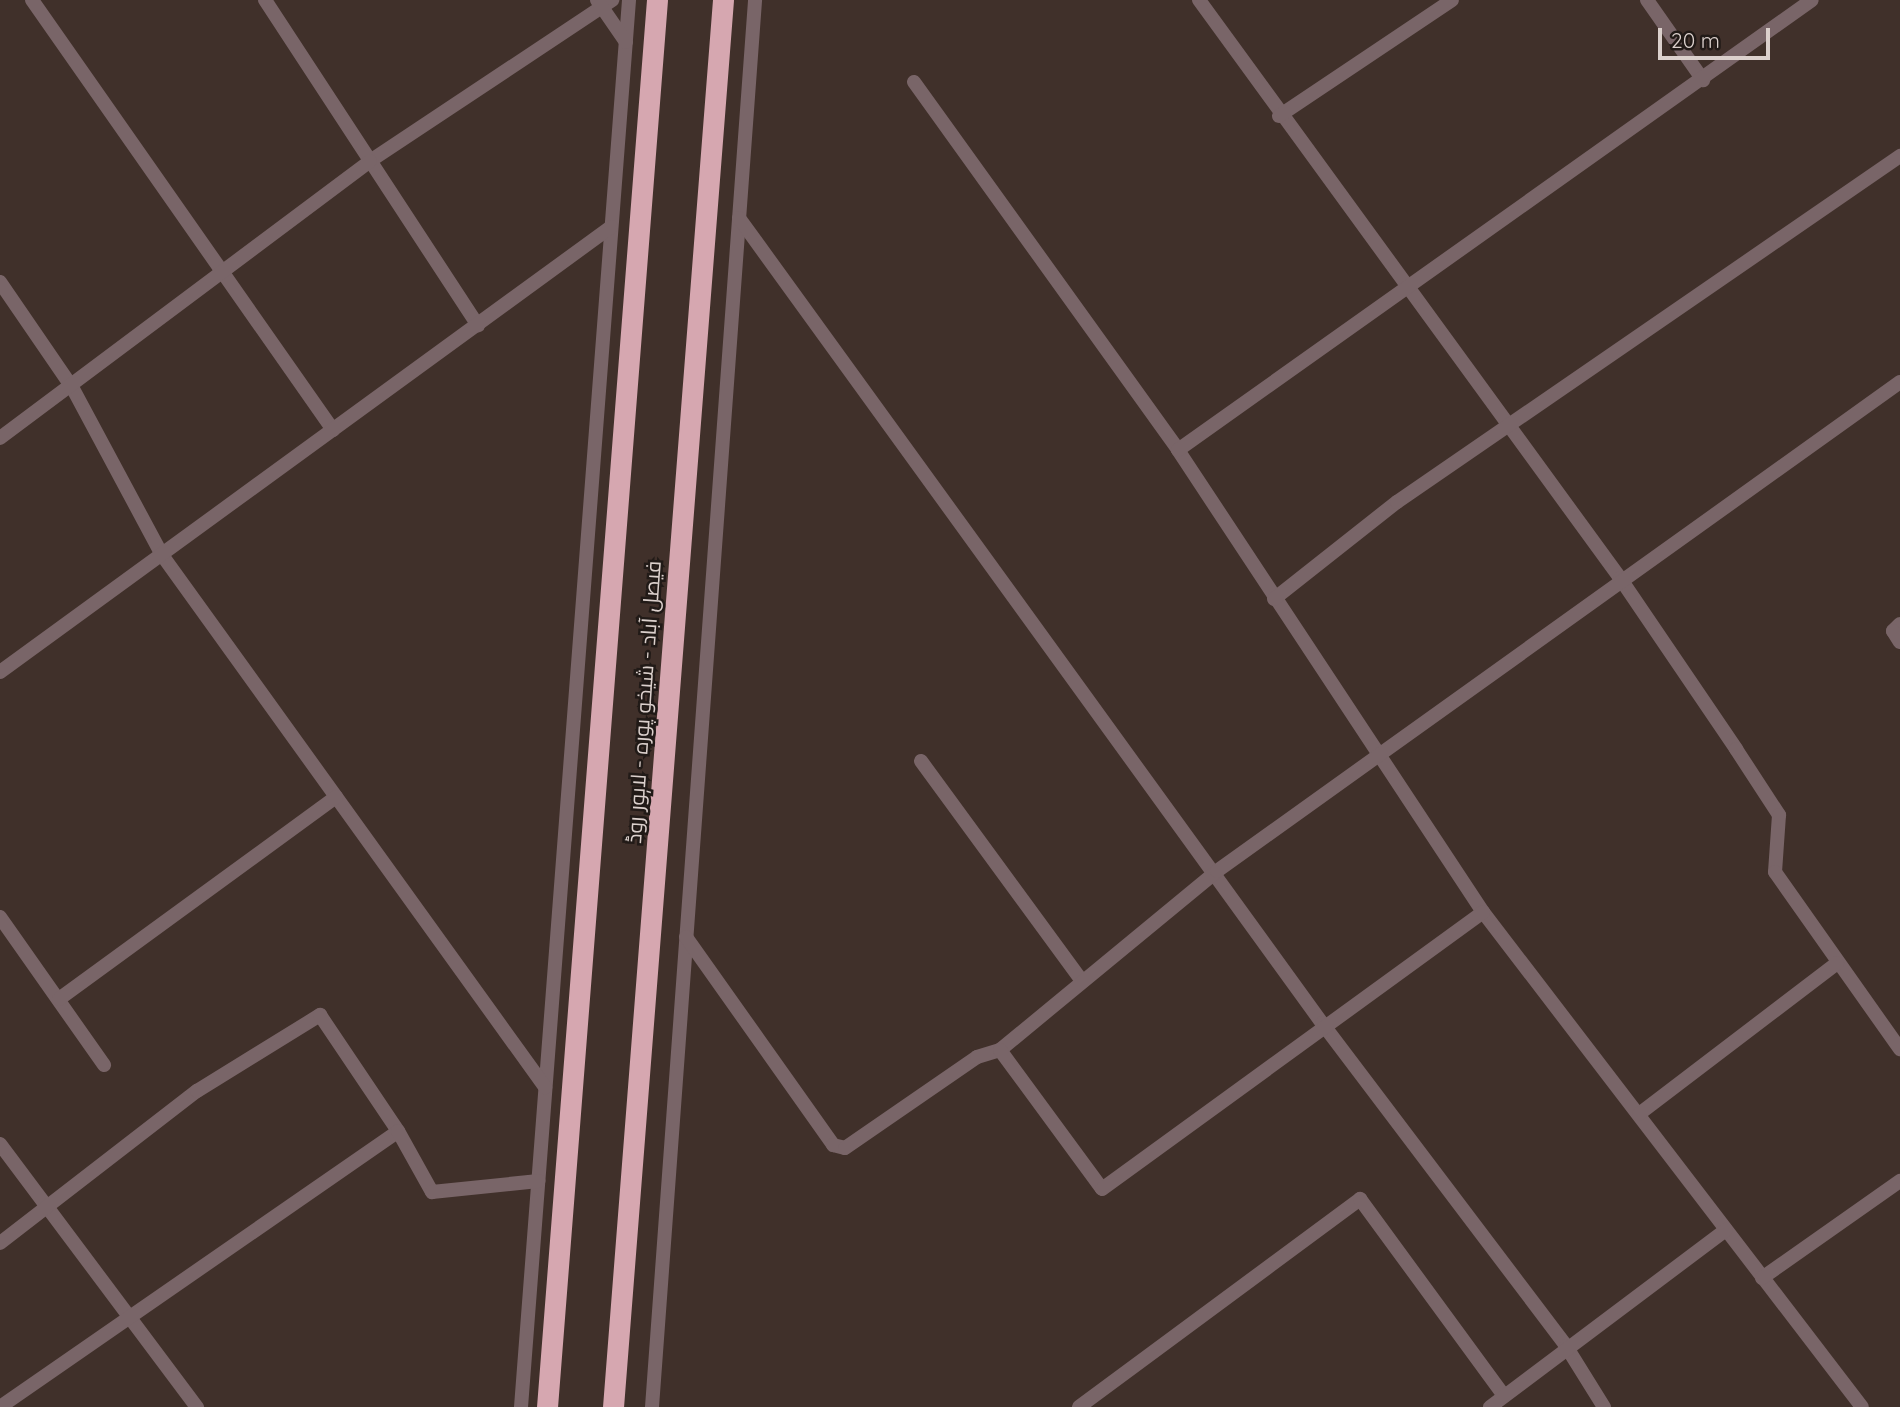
<!DOCTYPE html>
<meta charset="utf-8">
<style>
body{margin:0}
#map{position:relative;width:1900px;height:1407px;overflow:hidden;background:#40302a;font-family:Quicksand,Cairo,sans-serif}
div>[style]{position:absolute}
.lane>*{height:14px;margin:-7px;padding:0 7px;transform-origin:7px;border-radius:7px;background:#796568}
.street>*{height:14px;margin:-7px;padding:0 7px;transform-origin:7px;border-radius:7px;background:#796568}
.highway>*{height:21px;margin:-10.5px;padding:0 10.5px;transform-origin:10.5px;border-radius:10.5px;background:#d6a7b0}
span{translate:-50% -50%;white-space:nowrap;text-align:center;line-height:1.15;-webkit-text-stroke:5px #211a17;paint-order:stroke}
.street-label{font-size:21px;color:#dbd0cc}
.scale{position:absolute;left:1658px;top:28px;width:112px;height:32px;box-sizing:border-box;border:4px solid #dbd0cc;border-top:0;padding-left:9px;font-size:21px;line-height:24px;white-space:nowrap;color:#dbd0cc;-webkit-text-stroke:5px #211a17;paint-order:stroke}
</style>
<div id="map">
<div class="lane">
<div style="left:370px;top:161px;width:291px;rotate:-33.6deg"></div>
<div style="left:521px;top:1407px;width:1411px;rotate:-85.61deg"></div>
<div style="left:652px;top:1407px;width:1411px;rotate:-85.81deg"></div>
</div>
<div class="street">
<div style="left:32px;top:0;width:525px;rotate:55.01deg"></div>
<div style="left:265px;top:0;width:389px;rotate:56.8deg"></div>
<div style="left:597px;top:0;width:51px;rotate:55.4deg"></div>
<div style="left:1199px;top:0;width:715px;rotate:53.93deg"></div>
<div style="left:1620px;top:578px;width:207px;rotate:55.8deg"></div>
<div style="left:1736px;top:749px;width:79px;rotate:56.9deg"></div>
<div style="left:1779px;top:815px;width:57px;rotate:94deg"></div>
<div style="left:1775px;top:872px;width:217px;rotate:54.8deg"></div>
<div style="left:1647px;top:0;width:98px;rotate:55deg"></div>
<div style="left:914px;top:82px;width:453px;rotate:54.3deg"></div>
<div style="left:1178px;top:450px;width:554px;rotate:56.57deg"></div>
<div style="left:1483px;top:912px;width:623px;rotate:52.56deg"></div>
<div style="left:1279px;top:116px;width:208px;rotate:-33.8deg"></div>
<div style="left:739px;top:218px;width:994px;rotate:54.09deg"></div>
<div style="left:1322px;top:1023px;width:405px;rotate:52.9deg"></div>
<div style="left:1566px;top:1346px;width:72px;rotate:58.1deg"></div>
<div style="left:0;top:282px;width:127px;rotate:55.6deg"></div>
<div style="left:72px;top:387px;width:191px;rotate:61.8deg"></div>
<div style="left:162px;top:555px;width:656px;rotate:54.25deg"></div>
<div style="left:0;top:438px;width:462px;rotate:-36.8deg"></div>
<div style="left:1178px;top:450px;width:777px;rotate:-35.37deg"></div>
<div style="left:1274px;top:599px;width:157px;rotate:-38.3deg"></div>
<div style="left:1397px;top:502px;width:611px;rotate:-34.52deg"></div>
<div style="left:1900px;top:624px;width:10px;rotate:135deg"></div>
<div style="left:1893px;top:631px;width:13px;rotate:58deg"></div>
<div style="left:0;top:672px;width:756px;rotate:-36.07deg"></div>
<div style="left:921px;top:761px;width:269px;rotate:53.8deg"></div>
<div style="left:0;top:917px;width:181px;rotate:54.9deg"></div>
<div style="left:686px;top:937px;width:255px;rotate:54.7deg"></div>
<div style="left:833px;top:1145px;width:12px;rotate:14deg"></div>
<div style="left:845px;top:1148px;width:160px;rotate:-34.6deg"></div>
<div style="left:977px;top:1057px;width:24px;rotate:-17deg"></div>
<div style="left:1000px;top:1050px;width:281px;rotate:-39.5deg"></div>
<div style="left:1217px;top:871px;width:840px;rotate:-35.6deg"></div>
<div style="left:59px;top:999px;width:343px;rotate:-36.1deg"></div>
<div style="left:1000px;top:1050px;width:172px;rotate:53.7deg"></div>
<div style="left:1102px;top:1189px;width:471px;rotate:-36deg"></div>
<div style="left:1639px;top:1114px;width:249px;rotate:-37.3deg"></div>
<div style="left:0;top:1144px;width:329px;rotate:53.2deg"></div>
<div style="left:0;top:1243px;width:249px;rotate:-37.7deg"></div>
<div style="left:197px;top:1091px;width:145px;rotate:-31.7deg"></div>
<div style="left:320px;top:1015px;width:140px;rotate:56.1deg"></div>
<div style="left:1762px;top:1278px;width:169px;rotate:-35.1deg"></div>
<div style="left:0;top:1407px;width:484px;rotate:-34.7deg"></div>
<div style="left:398px;top:1131px;width:70px;rotate:60.9deg"></div>
<div style="left:432px;top:1192px;width:107px;rotate:-5.9deg"></div>
<div style="left:1079px;top:1407px;width:350px;rotate:-36.5deg"></div>
<div style="left:1360px;top:1199px;width:244px;rotate:53.8deg"></div>
<div style="left:1490px;top:1407px;width:295px;rotate:-36.9deg"></div>
</div>
<div class="highway">
<div style="left:547px;top:1407px;width:1411px;rotate:-85.53deg"></div>
<div style="left:613px;top:1407px;width:1411px;rotate:-85.53deg"></div>
</div>
<div class="street-label">
<span style="left:643px;top:702px;rotate:-86deg">فیصل آباد - شیخو پورہ - لاہور روڈ</span>
</div>
<div class="scale">20 m</div>
</div>
